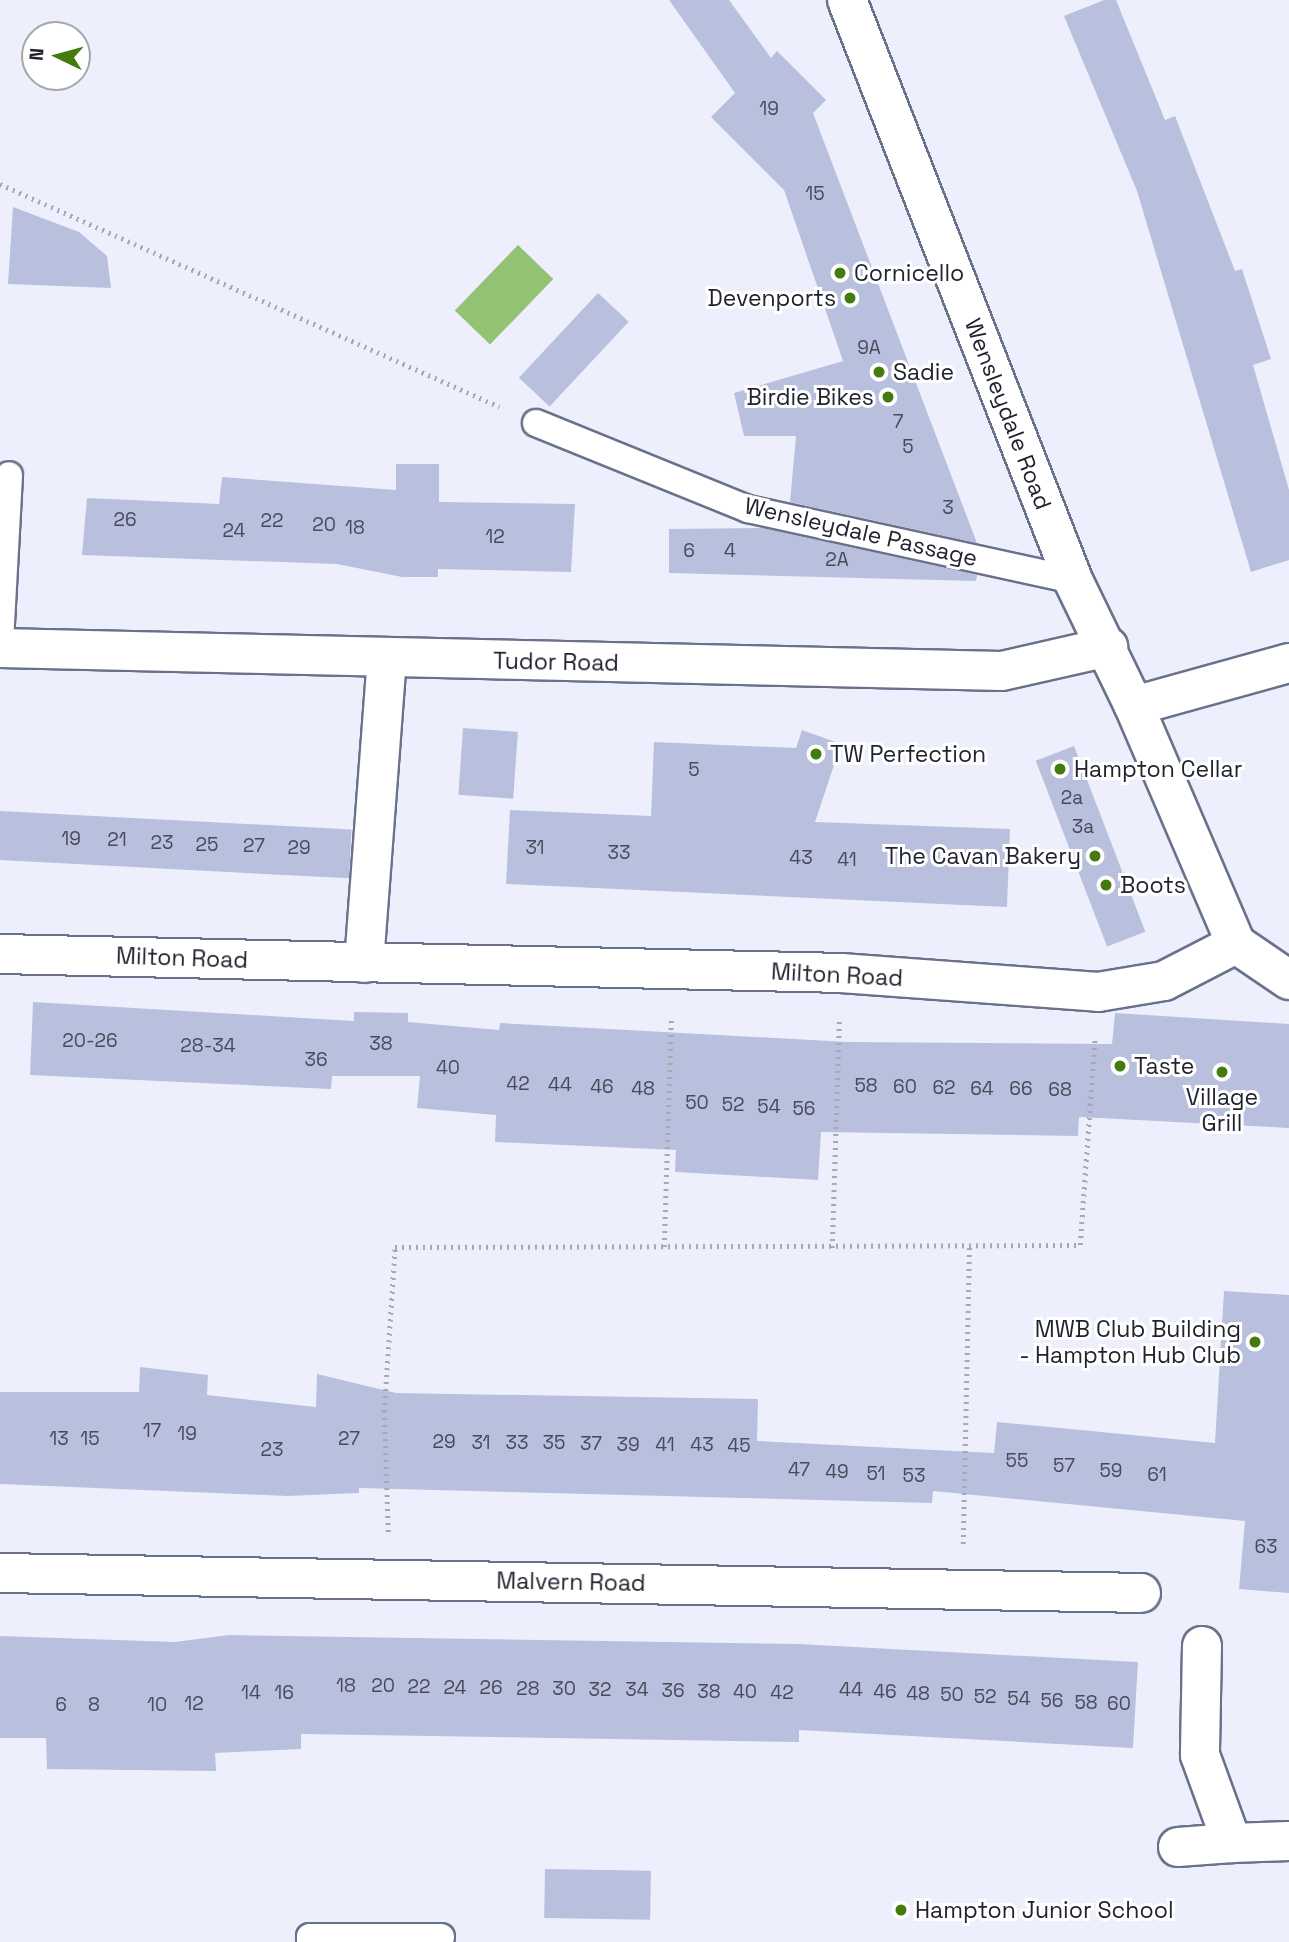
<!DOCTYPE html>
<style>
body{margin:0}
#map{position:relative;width:1289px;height:1942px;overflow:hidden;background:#edf0fc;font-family:"Space Grotesk",sans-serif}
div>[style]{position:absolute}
.water>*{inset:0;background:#93c275;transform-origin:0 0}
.building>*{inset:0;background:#b9c0dd;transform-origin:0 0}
.path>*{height:4.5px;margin-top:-2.25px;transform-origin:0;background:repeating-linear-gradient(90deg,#a6a8b4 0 2px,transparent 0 7px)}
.roads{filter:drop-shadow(2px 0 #6a718b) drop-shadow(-2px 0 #6a718b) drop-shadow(0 2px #6a718b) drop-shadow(0 -2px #6a718b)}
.lane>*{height:26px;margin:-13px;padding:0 13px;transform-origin:13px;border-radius:13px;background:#fff}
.street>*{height:38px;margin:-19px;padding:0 19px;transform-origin:19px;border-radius:19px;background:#fff}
.secondary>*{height:38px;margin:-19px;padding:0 19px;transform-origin:19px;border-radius:19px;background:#fff}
.dots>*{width:19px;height:19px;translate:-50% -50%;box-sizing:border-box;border:4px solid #fff;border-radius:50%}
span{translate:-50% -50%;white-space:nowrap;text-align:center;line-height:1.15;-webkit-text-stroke:6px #fff;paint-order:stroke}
.number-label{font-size:19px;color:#474a5a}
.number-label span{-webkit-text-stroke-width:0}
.poi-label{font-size:23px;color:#21232e}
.left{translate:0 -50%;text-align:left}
.right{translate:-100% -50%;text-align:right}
.street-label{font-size:23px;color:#21232e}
.north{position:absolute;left:21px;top:21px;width:70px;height:70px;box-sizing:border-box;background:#fff;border:2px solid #a6a7ab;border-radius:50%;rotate:275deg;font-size:19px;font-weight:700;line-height:28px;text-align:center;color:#21232e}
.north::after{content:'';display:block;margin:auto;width:24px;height:32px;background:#447b0e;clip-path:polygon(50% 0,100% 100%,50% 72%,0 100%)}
</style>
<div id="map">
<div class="water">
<div style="left:518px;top:245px;width:49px;height:91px;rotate:44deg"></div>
</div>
<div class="building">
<div style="clip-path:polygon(669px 0,729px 0,771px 58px,777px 51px,826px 100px,813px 113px,977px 543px,790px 502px,796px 436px,744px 436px,734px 393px,843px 361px,784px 190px,711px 117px,735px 93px)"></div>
<div style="clip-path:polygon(1104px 0,1116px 0,1165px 120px,1175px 116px,1235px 271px,1242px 269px,1271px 359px,1253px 365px,1289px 490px,1289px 560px,1251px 572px,1137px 191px,1064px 16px)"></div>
<div style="clip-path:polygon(13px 207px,79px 232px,107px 256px,111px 288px,8px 284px)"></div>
<div style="left:598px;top:293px;width:42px;height:116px;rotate:43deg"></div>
<div style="clip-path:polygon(396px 464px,439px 464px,439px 502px,575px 504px,571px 572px,438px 569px,438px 577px,402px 577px,337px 564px,82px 555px,87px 498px,219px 504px,222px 477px,396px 490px)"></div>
<div style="clip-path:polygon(763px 528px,977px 575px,976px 581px,669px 573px,669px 529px)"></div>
<div style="left:463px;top:728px;width:55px;height:67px;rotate:4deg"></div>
<div style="clip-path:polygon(802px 730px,841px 744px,815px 822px,1010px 829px,1007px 907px,506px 884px,510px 810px,651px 816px,654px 742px,796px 748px)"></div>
<div style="left:1074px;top:746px;width:199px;height:41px;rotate:69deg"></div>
<div style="left:0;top:811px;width:352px;height:49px;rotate:3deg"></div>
<div style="clip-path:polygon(33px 1002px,354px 1021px,354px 1012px,408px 1013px,408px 1022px,499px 1030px,500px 1023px,848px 1042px,1112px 1044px,1115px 1013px,1289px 1024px,1289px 1128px,1079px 1117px,1078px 1136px,821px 1132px,818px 1180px,675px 1172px,676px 1150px,495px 1142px,496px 1115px,417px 1108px,420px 1076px,332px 1076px,331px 1089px,30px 1075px)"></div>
<div style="clip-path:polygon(1224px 1291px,1289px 1295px,1289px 1593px,1239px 1589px,1245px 1521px,933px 1491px,932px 1503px,359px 1488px,359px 1493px,287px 1496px,0 1484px,0 1392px,139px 1392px,140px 1367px,208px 1375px,207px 1395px,316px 1407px,317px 1374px,396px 1393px,758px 1399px,757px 1441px,994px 1453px,997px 1422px,1215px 1443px)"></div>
<div style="clip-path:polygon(229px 1635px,798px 1644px,1138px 1662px,1133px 1748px,799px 1730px,799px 1742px,301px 1734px,301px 1749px,215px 1753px,216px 1771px,47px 1769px,46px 1738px,0 1738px,0 1636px,175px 1642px)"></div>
<div style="left:545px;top:1869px;width:106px;height:49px;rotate:1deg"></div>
</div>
<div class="path">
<div style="left:0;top:184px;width:547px;rotate:24.04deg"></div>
<div style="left:664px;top:1247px;width:229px;rotate:-88.2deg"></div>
<div style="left:832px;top:1248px;width:229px;rotate:-88.2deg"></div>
<div style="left:388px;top:1532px;width:120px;rotate:-91.9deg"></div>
<div style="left:384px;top:1412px;width:165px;rotate:-86.2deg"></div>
<div style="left:395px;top:1247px;width:685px;rotate:-0.17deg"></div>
<div style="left:1080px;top:1245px;width:208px;rotate:-85.9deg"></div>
<div style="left:963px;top:1544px;width:297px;rotate:-88.8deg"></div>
</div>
<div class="roads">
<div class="lane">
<div style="left:536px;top:423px;width:229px;rotate:22.1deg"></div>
<div style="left:748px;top:509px;width:333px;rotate:12.3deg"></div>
<div style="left:0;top:642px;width:167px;rotate:-86.9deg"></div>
<div style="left:310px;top:1942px;width:5px;rotate:-90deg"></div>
<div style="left:310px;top:1937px;width:131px"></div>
</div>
<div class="street">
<div style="left:0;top:648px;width:1002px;rotate:1.31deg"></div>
<div style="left:1002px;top:671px;width:109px;rotate:-12.8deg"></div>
<div style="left:0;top:954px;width:841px;rotate:1.29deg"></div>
<div style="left:841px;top:973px;width:258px;rotate:4.2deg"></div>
<div style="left:1098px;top:992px;width:67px;rotate:-9.5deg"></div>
<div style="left:1164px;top:981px;width:81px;rotate:-27.2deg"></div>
<div style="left:364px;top:963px;width:306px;rotate:-85.7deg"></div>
<div style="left:0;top:1573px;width:1141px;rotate:1deg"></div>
<div style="left:1202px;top:1646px;width:109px;rotate:91.1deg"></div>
<div style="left:1200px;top:1755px;width:94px;rotate:70deg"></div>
<div style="left:1232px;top:1843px;width:57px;rotate:-2deg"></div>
<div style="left:1178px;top:1847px;width:54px;rotate:-4.2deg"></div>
</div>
<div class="secondary">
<div style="left:847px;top:0;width:622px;rotate:68.71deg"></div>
<div style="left:1073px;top:580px;width:140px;rotate:64.2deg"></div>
<div style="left:1289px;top:663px;width:161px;rotate:164.5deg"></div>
<div style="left:1134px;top:706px;width:259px;rotate:66.8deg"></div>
<div style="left:1236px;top:944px;width:64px;rotate:34.2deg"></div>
</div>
</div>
<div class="dots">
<div style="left:840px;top:273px;background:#447b0e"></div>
<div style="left:850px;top:298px;background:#447b0e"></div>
<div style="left:879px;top:372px;background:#447b0e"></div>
<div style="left:888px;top:397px;background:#447b0e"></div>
<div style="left:816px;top:754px;background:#447b0e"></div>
<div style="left:1060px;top:769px;background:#447b0e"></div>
<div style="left:1095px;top:856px;background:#447b0e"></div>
<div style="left:1106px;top:885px;background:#447b0e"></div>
<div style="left:1120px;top:1066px;background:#447b0e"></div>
<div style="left:1222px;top:1072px;background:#447b0e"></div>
<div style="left:1255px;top:1342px;background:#447b0e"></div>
<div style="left:901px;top:1910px;background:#447b0e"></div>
</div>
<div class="number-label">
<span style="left:769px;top:109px">19</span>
<span style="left:815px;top:194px">15</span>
<span style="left:869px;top:348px">9A</span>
<span style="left:898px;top:422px">7</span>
<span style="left:908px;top:447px">5</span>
<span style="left:948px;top:508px">3</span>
<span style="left:125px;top:520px">26</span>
<span style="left:272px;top:521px">22</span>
<span style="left:324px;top:525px">20</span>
<span style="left:355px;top:528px">18</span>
<span style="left:234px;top:531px">24</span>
<span style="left:495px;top:537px">12</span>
<span style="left:689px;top:551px">6</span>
<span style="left:730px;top:551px">4</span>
<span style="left:837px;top:560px">2A</span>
<span style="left:694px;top:770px">5</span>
<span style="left:1072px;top:798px">2a</span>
<span style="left:1083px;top:827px">3a</span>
<span style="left:71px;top:839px">19</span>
<span style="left:117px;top:840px">21</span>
<span style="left:162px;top:843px">23</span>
<span style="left:207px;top:845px">25</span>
<span style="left:254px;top:846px">27</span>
<span style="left:299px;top:848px">29</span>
<span style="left:535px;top:848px">31</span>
<span style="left:619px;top:853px">33</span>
<span style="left:801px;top:858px">43</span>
<span style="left:847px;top:860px">41</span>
<span style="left:90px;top:1041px">20-26</span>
<span style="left:381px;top:1044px">38</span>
<span style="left:208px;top:1046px">28-34</span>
<span style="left:316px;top:1060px">36</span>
<span style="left:448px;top:1068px">40</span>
<span style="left:518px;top:1084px">42</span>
<span style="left:560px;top:1085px">44</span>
<span style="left:866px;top:1086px">58</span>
<span style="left:602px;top:1087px">46</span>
<span style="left:905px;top:1087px">60</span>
<span style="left:944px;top:1088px">62</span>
<span style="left:643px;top:1089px">48</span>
<span style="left:982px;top:1089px">64</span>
<span style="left:1021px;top:1089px">66</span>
<span style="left:1060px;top:1090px">68</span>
<span style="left:697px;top:1103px">50</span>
<span style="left:733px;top:1105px">52</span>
<span style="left:769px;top:1107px">54</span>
<span style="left:804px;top:1109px">56</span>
<span style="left:152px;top:1431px">17</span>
<span style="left:187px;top:1434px">19</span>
<span style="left:59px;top:1439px">13</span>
<span style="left:90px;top:1439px">15</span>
<span style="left:349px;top:1439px">27</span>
<span style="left:444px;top:1442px">29</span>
<span style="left:481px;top:1443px">31</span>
<span style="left:517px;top:1443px">33</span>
<span style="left:554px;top:1443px">35</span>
<span style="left:591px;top:1444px">37</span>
<span style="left:628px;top:1445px">39</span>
<span style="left:665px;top:1445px">41</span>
<span style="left:702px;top:1445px">43</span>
<span style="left:739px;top:1446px">45</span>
<span style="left:272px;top:1450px">23</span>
<span style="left:1017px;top:1461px">55</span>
<span style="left:1064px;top:1466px">57</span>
<span style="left:799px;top:1470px">47</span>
<span style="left:1111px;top:1471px">59</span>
<span style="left:837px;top:1472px">49</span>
<span style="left:876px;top:1474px">51</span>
<span style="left:1157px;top:1475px">61</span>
<span style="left:914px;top:1476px">53</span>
<span style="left:1266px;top:1547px">63</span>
<span style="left:346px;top:1686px">18</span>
<span style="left:383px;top:1686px">20</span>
<span style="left:419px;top:1687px">22</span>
<span style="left:455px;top:1688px">24</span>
<span style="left:491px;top:1688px">26</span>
<span style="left:528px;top:1689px">28</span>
<span style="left:564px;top:1689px">30</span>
<span style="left:600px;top:1690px">32</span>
<span style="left:637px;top:1690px">34</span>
<span style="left:851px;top:1690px">44</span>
<span style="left:673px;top:1691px">36</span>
<span style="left:709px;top:1692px">38</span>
<span style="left:745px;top:1692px">40</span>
<span style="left:885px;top:1692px">46</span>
<span style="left:251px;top:1693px">14</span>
<span style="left:284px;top:1693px">16</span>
<span style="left:782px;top:1693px">42</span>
<span style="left:918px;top:1694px">48</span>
<span style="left:952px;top:1695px">50</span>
<span style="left:985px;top:1697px">52</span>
<span style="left:1019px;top:1699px">54</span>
<span style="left:1052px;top:1701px">56</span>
<span style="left:1086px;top:1703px">58</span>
<span style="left:194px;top:1704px">12</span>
<span style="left:1119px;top:1704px">60</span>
<span style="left:61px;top:1705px">6</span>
<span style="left:94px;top:1705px">8</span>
<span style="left:157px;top:1705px">10</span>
</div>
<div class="poi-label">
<span class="left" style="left:854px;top:273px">Cornicello</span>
<span class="right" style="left:836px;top:298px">Devenports</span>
<span class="left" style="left:893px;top:372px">Sadie</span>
<span class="right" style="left:874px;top:397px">Birdie Bikes</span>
<span class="left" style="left:830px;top:754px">TW Perfection</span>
<span class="left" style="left:1074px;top:769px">Hampton Cellar</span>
<span class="right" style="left:1081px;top:856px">The Cavan Bakery</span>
<span class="left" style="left:1120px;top:885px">Boots</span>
<span class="left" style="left:1134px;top:1066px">Taste</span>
<span style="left:1222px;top:1110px">Village<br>Grill</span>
<span class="right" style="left:1241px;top:1342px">MWB Club Building<br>- Hampton Hub Club</span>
<span class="left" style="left:915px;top:1910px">Hampton Junior School</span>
</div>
<div class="street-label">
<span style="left:1008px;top:414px;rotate:69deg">Wensleydale Road</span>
<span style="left:861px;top:532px;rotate:13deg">Wensleydale Passage</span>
<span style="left:556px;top:662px;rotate:1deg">Tudor Road</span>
<span style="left:182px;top:958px;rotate:2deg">Milton Road</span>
<span style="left:837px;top:975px;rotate:3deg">Milton Road</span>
<span style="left:571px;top:1582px;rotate:1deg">Malvern Road</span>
</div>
<div class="north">N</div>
</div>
